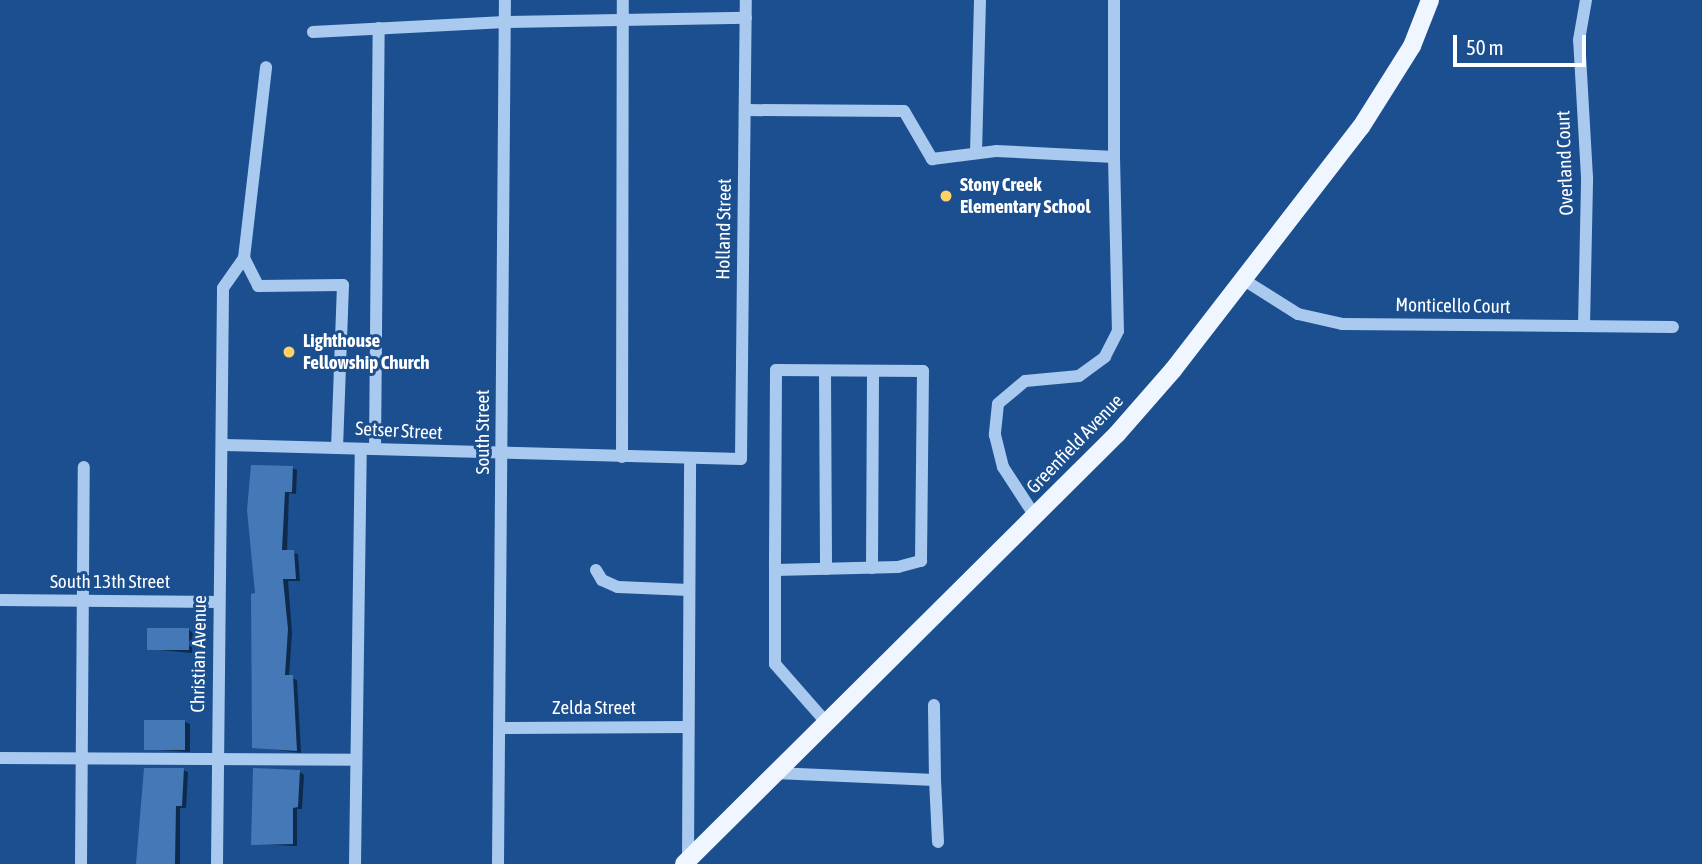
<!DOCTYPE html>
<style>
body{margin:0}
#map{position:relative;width:1702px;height:864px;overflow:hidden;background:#1b4f8f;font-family:"Asap Condensed",sans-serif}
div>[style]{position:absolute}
.shadow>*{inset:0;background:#0007}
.building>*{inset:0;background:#4478b7;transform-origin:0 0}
.minor>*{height:12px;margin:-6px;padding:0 6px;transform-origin:6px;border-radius:6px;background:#a9c9ee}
.major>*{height:18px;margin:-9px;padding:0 9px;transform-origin:9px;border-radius:9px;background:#f0f6ff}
.dots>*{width:19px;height:19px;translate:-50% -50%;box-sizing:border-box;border:4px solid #1b4f8f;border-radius:50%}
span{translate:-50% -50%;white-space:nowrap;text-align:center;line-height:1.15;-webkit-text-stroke:6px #1b4f8f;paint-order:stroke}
.street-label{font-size:19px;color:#fff}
.poi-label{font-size:19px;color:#fff;font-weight:700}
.left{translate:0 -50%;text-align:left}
.scale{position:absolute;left:1453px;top:35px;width:133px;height:32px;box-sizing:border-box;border:4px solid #fff;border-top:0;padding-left:9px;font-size:21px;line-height:24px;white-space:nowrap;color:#fff;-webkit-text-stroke:5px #1b4f8f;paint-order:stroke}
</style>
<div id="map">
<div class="shadow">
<div style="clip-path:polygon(292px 468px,297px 470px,296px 494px,289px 493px,287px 552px,298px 554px,300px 581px,288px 581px,292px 633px,289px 677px,297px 680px,301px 753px,254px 747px,257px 595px,249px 510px)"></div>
<div style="clip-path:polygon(189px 630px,193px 633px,192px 653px,150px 649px)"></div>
<div style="clip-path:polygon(185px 722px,190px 724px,190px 752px,144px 749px)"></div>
<div style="clip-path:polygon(183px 770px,188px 772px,186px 808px,180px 808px,180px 864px,141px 864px)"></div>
<div style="clip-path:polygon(300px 772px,304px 775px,302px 809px,297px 809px,297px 846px,253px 844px)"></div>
</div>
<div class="building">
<div style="clip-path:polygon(251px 465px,293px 466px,292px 492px,285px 492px,282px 550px,294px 550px,296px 579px,283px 579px,288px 629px,285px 675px,293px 675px,297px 751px,252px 748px,251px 594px,255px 593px,247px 510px)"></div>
<div style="left:147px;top:628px;width:42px;height:22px"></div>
<div style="left:185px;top:720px;width:30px;height:41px;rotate:90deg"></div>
<div style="clip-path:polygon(144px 768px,184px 768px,182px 806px,176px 806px,175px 864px,136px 864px)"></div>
<div style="clip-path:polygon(253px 768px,300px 770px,298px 807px,293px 808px,293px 844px,251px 845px)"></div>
</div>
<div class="minor">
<div style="left:1114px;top:0;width:157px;rotate:90deg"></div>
<div style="left:313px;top:32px;width:192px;rotate:-3deg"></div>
<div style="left:505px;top:22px;width:241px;rotate:-1deg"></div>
<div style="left:745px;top:110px;width:159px;rotate:0.4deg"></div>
<div style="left:904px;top:111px;width:56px;rotate:59.7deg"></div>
<div style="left:932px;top:159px;width:64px;rotate:-7.1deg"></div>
<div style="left:996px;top:151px;width:118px;rotate:2.9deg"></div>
<div style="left:1114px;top:157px;width:174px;rotate:88.7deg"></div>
<div style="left:1118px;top:331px;width:29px;rotate:117deg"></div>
<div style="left:1105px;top:357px;width:32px;rotate:144deg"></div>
<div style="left:1079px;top:376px;width:54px;rotate:174.7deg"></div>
<div style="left:1025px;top:381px;width:35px;rotate:140deg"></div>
<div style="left:998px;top:404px;width:31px;rotate:96deg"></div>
<div style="left:995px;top:435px;width:33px;rotate:76deg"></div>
<div style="left:1003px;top:467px;width:59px;rotate:56.9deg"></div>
<div style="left:976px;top:153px;width:153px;rotate:-88.5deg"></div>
<div style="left:244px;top:258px;width:31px;rotate:63deg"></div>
<div style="left:258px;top:286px;width:85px;rotate:-0.7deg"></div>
<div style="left:343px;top:285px;width:163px;rotate:92.1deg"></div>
<div style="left:1244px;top:280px;width:64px;rotate:32.2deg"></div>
<div style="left:1298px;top:314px;width:45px;rotate:12.8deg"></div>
<div style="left:1342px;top:324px;width:331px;rotate:0.5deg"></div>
<div style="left:1584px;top:326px;width:149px;rotate:-88.8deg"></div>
<div style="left:1587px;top:177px;width:137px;rotate:-93.3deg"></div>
<div style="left:1579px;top:40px;width:41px;rotate:-80.1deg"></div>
<div style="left:825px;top:371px;width:198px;rotate:89.7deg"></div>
<div style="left:224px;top:445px;width:517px;rotate:1.55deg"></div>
<div style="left:741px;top:459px;width:459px;rotate:-89.4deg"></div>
<div style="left:375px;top:449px;width:421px;rotate:-89.5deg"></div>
<div style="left:622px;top:457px;width:457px;rotate:-89.9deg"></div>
<div style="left:872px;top:568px;width:197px;rotate:-89.7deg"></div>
<div style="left:596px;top:570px;width:12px;rotate:59deg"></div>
<div style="left:602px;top:580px;width:17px;rotate:24deg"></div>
<div style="left:618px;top:587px;width:71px;rotate:2.4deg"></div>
<div style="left:775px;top:570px;width:123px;rotate:-1.4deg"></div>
<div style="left:898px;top:567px;width:24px;rotate:-15deg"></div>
<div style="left:921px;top:561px;width:190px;rotate:-89.4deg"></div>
<div style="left:923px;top:371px;width:147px;rotate:-179.6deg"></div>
<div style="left:776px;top:370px;width:200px;rotate:90.3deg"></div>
<div style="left:775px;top:570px;width:94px;rotate:90deg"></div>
<div style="left:775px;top:664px;width:77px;rotate:48.7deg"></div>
<div style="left:0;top:600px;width:219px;rotate:0.5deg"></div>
<div style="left:500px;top:728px;width:187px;rotate:-0.3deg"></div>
<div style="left:0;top:758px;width:356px;rotate:0.3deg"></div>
<div style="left:775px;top:773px;width:160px;rotate:2.5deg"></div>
<div style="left:935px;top:780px;width:75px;rotate:-90.8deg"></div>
<div style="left:935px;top:780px;width:62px;rotate:87.2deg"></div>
<div style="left:688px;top:860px;width:402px;rotate:-89.7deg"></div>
<div style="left:81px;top:864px;width:397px;rotate:-89.6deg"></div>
<div style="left:217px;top:864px;width:576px;rotate:-89.4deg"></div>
<div style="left:223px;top:288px;width:37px;rotate:-55deg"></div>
<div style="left:244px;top:258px;width:192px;rotate:-83.4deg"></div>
<div style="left:355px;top:864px;width:415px;rotate:-89.2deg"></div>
<div style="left:498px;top:864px;width:864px;rotate:-89.54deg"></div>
</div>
<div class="major">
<div style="left:684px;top:864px;width:610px;rotate:-44.8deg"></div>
<div style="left:1117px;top:434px;width:85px;rotate:-48.8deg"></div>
<div style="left:1173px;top:370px;width:307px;rotate:-52.3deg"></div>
<div style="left:1361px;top:127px;width:96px;rotate:-57.8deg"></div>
<div style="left:1412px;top:46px;width:49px;rotate:-68.6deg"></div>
</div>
<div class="dots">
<div style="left:946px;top:196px;background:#ffd166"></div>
<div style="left:289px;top:352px;background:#ffd166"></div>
</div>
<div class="street-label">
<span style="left:1565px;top:163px;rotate:-92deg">Overland Court</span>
<span style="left:724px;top:229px;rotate:-89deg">Holland Street</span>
<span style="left:1453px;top:306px;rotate:1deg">Monticello Court</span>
<span style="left:399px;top:431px;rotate:3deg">Setser Street</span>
<span style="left:483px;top:432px;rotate:-90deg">South Street</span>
<span style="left:1075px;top:444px;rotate:-46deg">Greenfield Avenue</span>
<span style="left:110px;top:582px">South 13th Street</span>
<span style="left:199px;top:654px;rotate:-89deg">Christian Avenue</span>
<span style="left:594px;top:708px">Zelda Street</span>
</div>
<div class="poi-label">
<span class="left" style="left:960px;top:196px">Stony Creek<br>Elementary School</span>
<span class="left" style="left:303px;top:352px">Lighthouse<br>Fellowship Church</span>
</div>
<div class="scale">50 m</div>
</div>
